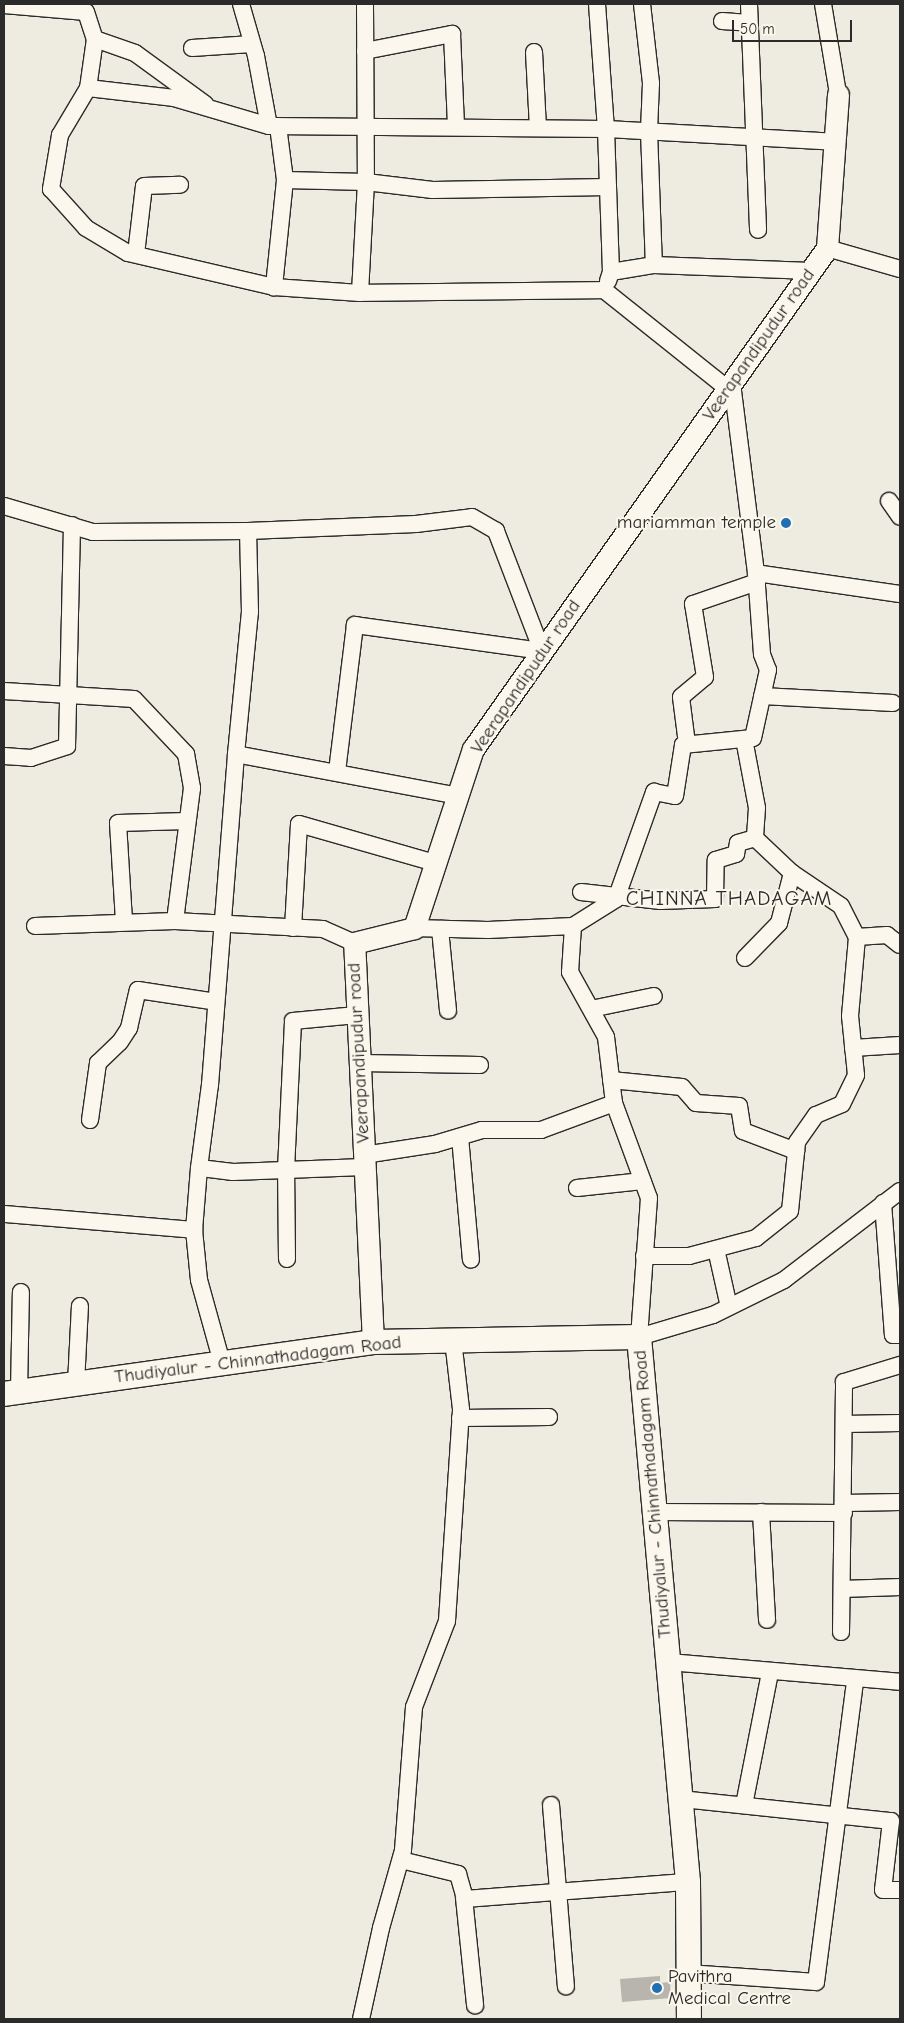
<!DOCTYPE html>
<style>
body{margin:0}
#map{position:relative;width:904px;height:2023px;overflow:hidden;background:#eeebe0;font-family:"Comic Neue",sans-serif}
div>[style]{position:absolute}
.building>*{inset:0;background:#b8b5ae}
.roads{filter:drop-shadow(1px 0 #2b2b2b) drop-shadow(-1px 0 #2b2b2b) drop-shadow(0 1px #2b2b2b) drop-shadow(0 -1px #2b2b2b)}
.minor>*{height:16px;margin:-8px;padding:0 8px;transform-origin:8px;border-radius:8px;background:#fbf7ec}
.tertiary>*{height:21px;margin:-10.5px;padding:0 10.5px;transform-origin:10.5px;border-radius:10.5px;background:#fbf7ec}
.secondary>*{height:24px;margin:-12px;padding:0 12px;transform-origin:12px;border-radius:12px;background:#fbf7ec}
.dots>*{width:14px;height:14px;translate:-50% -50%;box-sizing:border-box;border:2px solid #fbf7ec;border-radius:50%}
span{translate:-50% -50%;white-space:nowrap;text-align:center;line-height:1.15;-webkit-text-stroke:4px #fbf7ec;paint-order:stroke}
.street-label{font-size:19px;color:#2b2b2b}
.poi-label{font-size:19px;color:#2b2b2b}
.right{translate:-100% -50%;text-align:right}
.left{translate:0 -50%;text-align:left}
.quarter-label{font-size:21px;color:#2b2b2b;letter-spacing:1px}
.frame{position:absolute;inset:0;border:5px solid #2b2b2b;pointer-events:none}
.scale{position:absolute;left:732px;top:20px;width:120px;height:22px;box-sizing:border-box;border:2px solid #2b2b2b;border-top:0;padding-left:6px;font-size:15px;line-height:18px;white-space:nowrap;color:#2b2b2b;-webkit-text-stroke:4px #fbf7ec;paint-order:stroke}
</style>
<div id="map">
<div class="building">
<div style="clip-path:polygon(660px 1976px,660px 1983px,670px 1982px,671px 1998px,622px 2002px,620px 1979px)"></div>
</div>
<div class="roads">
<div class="minor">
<div style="left:241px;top:4px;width:54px;rotate:73.9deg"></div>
<div style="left:256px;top:56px;width:71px;rotate:79.5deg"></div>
<div style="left:365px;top:4px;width:178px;rotate:89.7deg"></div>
<div style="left:366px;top:182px;width:111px;rotate:93.1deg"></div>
<div style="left:360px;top:293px;width:244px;rotate:-0.7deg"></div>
<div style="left:604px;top:290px;width:159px;rotate:38.6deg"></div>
<div style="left:597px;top:4px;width:125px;rotate:85.9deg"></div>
<div style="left:606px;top:129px;width:143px;rotate:88deg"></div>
<div style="left:642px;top:4px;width:80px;rotate:83.5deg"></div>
<div style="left:651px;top:83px;width:48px;rotate:92.4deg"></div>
<div style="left:649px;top:131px;width:134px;rotate:87.9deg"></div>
<div style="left:654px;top:265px;width:157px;rotate:2.2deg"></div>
<div style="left:749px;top:4px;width:226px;rotate:87.7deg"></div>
<div style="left:823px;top:4px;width:91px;rotate:80.5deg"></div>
<div style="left:4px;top:5px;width:82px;rotate:4.9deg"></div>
<div style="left:86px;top:12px;width:28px;rotate:72deg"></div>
<div style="left:95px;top:39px;width:49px;rotate:98.1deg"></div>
<div style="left:88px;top:88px;width:87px;rotate:6.6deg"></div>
<div style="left:174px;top:98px;width:99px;rotate:16.4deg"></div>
<div style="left:269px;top:126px;width:337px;rotate:0.5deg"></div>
<div style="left:606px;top:129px;width:229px;rotate:3.2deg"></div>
<div style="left:722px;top:21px;width:27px;rotate:4deg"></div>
<div style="left:95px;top:39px;width:42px;rotate:19.3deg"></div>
<div style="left:135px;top:53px;width:87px;rotate:36.1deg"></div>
<div style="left:192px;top:48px;width:60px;rotate:-3.8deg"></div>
<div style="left:365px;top:51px;width:89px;rotate:-11.1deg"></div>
<div style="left:452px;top:34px;width:92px;rotate:87.5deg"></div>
<div style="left:534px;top:52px;width:76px;rotate:87deg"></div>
<div style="left:88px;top:88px;width:55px;rotate:120.8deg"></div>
<div style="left:60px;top:135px;width:55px;rotate:99.5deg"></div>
<div style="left:51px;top:189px;width:52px;rotate:48.1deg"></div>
<div style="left:86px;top:228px;width:49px;rotate:30.8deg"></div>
<div style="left:128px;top:253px;width:150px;rotate:13.1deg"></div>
<div style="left:278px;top:126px;width:54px;rotate:82.6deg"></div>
<div style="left:285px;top:180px;width:81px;rotate:1.4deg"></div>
<div style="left:366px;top:182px;width:67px;rotate:6.8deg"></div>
<div style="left:433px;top:190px;width:175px;rotate:-1deg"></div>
<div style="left:285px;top:180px;width:108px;rotate:95.9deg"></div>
<div style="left:274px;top:287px;width:86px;rotate:4deg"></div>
<div style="left:827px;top:248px;width:76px;rotate:16deg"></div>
<div style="left:136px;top:254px;width:68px;rotate:-83.3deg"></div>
<div style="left:144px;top:186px;width:36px;rotate:-2deg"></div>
<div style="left:608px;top:281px;width:9px;rotate:-72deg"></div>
<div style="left:611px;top:272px;width:44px;rotate:-9.2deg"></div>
<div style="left:732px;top:383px;width:192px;rotate:82.8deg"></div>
<div style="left:756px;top:573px;width:146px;rotate:8.3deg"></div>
<div style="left:889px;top:501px;width:19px;rotate:55deg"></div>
<div style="left:4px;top:506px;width:93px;rotate:16.3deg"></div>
<div style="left:93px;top:532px;width:155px;rotate:-0.4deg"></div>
<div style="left:4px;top:691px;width:130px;rotate:3.5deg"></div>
<div style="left:134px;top:699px;width:76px;rotate:46.6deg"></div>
<div style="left:186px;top:754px;width:35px;rotate:80deg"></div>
<div style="left:192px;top:788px;width:134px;rotate:97.3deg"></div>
<div style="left:762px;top:696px;width:131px;rotate:3.1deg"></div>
<div style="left:744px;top:739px;width:70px;rotate:79.3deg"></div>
<div style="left:757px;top:808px;width:30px;rotate:94deg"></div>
<div style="left:687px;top:744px;width:47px;rotate:-97.3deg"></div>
<div style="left:681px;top:697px;width:31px;rotate:-40deg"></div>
<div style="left:705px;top:677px;width:74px;rotate:-99.3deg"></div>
<div style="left:693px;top:604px;width:68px;rotate:-19deg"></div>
<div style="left:236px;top:754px;width:143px;rotate:-84.4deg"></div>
<div style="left:250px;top:612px;width:81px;rotate:-91.4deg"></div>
<div style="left:248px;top:531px;width:168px;rotate:-2.4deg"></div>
<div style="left:416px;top:524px;width:56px;rotate:-7.1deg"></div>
<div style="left:472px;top:517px;width:28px;rotate:30deg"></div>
<div style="left:496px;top:531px;width:129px;rotate:69deg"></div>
<div style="left:542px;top:651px;width:189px;rotate:-172.1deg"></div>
<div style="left:355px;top:625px;width:148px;rotate:97deg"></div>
<div style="left:4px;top:756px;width:27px;rotate:4deg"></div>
<div style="left:31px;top:758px;width:38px;rotate:-18deg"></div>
<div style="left:67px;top:746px;width:221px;rotate:-88.7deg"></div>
<div style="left:581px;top:892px;width:80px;rotate:6.5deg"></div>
<div style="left:660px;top:901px;width:55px;rotate:-2.1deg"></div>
<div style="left:715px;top:899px;width:39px;rotate:-89deg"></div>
<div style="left:716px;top:860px;width:21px;rotate:-17deg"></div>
<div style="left:736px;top:854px;width:11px;rotate:-80deg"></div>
<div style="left:738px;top:843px;width:18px;rotate:-16deg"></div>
<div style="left:755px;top:838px;width:51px;rotate:43.4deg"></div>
<div style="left:792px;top:873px;width:59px;rotate:34deg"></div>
<div style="left:841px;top:906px;width:35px;rotate:63deg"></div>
<div style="left:124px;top:921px;width:98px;rotate:-93.5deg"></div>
<div style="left:118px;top:823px;width:69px;rotate:-1.7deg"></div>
<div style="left:35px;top:926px;width:140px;rotate:-2deg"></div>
<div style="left:175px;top:921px;width:148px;rotate:3.1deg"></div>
<div style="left:323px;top:929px;width:34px;rotate:24deg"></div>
<div style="left:573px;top:926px;width:46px;rotate:93.7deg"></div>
<div style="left:570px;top:972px;width:74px;rotate:61deg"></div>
<div style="left:606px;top:1037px;width:66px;rotate:83.1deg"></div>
<div style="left:614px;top:1103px;width:101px;rotate:69.8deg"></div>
<div style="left:649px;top:1198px;width:139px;rotate:94.1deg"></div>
<div style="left:639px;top:1337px;width:77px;rotate:-16.6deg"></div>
<div style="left:713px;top:1315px;width:79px;rotate:-26.2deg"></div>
<div style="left:784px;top:1280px;width:146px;rotate:-37.5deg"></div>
<div style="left:293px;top:928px;width:104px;rotate:-86.7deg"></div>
<div style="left:299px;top:824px;width:141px;rotate:16deg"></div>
<div style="left:414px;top:928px;width:74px;rotate:1.5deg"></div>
<div style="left:488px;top:930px;width:85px;rotate:-2.7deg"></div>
<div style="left:573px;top:926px;width:51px;rotate:-32.1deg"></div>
<div style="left:616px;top:899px;width:114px;rotate:-70.4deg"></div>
<div style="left:654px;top:792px;width:21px;rotate:11deg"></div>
<div style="left:675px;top:796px;width:52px;rotate:-81.1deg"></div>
<div style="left:683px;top:745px;width:70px;rotate:-5.7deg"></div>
<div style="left:753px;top:738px;width:70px;rotate:-77.6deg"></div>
<div style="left:768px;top:670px;width:17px;rotate:-111deg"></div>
<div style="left:762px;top:654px;width:81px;rotate:-94.2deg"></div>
<div style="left:440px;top:929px;width:82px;rotate:84.4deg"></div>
<div style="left:745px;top:958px;width:49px;rotate:-45.8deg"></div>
<div style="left:779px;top:923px;width:52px;rotate:-75.4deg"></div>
<div style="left:591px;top:1009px;width:64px;rotate:-11.7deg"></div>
<div style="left:853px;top:1048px;width:47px;rotate:-3.7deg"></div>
<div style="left:360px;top:1063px;width:120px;rotate:1deg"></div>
<div style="left:611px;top:1080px;width:71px;rotate:5.6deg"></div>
<div style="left:682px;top:1087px;width:21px;rotate:49deg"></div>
<div style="left:696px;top:1103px;width:43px;rotate:4deg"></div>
<div style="left:739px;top:1106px;width:25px;rotate:81deg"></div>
<div style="left:743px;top:1131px;width:57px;rotate:20.7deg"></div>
<div style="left:90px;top:1120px;width:58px;rotate:-82deg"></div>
<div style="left:98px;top:1063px;width:30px;rotate:-44deg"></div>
<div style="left:120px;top:1042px;width:17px;rotate:-57deg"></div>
<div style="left:129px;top:1028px;width:39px;rotate:-77deg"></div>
<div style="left:138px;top:990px;width:79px;rotate:8.7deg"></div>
<div style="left:460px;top:1137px;width:123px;rotate:84.9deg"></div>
<div style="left:364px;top:1155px;width:72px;rotate:-8.8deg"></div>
<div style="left:435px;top:1144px;width:49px;rotate:-16.6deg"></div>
<div style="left:482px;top:1130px;width:59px"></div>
<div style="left:541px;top:1130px;width:78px;rotate:-20.3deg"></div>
<div style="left:364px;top:1167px;width:131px;rotate:177.8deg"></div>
<div style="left:233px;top:1172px;width:34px;rotate:-173deg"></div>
<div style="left:199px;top:1168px;width:84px;rotate:-82.5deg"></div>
<div style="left:210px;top:1085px;width:332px;rotate:-85.5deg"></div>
<div style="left:236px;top:754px;width:226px;rotate:10.7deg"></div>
<div style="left:199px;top:1168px;width:62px;rotate:94.6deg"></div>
<div style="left:194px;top:1230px;width:50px;rotate:84.3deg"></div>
<div style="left:199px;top:1280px;width:86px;rotate:74.5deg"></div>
<div style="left:577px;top:1188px;width:66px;rotate:-6.1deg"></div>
<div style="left:883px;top:1203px;width:132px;rotate:85.7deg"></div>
<div style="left:893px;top:1335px;width:7px"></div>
<div style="left:4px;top:1214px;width:191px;rotate:4.8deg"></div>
<div style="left:716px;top:1249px;width:59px;rotate:77.4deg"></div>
<div style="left:644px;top:1256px;width:45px"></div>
<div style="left:689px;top:1256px;width:69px;rotate:-15deg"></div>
<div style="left:756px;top:1238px;width:43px;rotate:-38.5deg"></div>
<div style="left:790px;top:1211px;width:69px;rotate:-84.2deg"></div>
<div style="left:797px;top:1142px;width:33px;rotate:-55deg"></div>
<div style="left:816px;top:1115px;width:28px;rotate:-23deg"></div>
<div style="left:842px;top:1104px;width:32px;rotate:-64deg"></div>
<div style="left:856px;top:1075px;width:59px;rotate:-95.8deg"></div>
<div style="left:850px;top:1016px;width:79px;rotate:-84.9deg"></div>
<div style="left:857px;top:937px;width:30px;rotate:-4deg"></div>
<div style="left:887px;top:935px;width:16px;rotate:38deg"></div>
<div style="left:287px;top:1259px;width:89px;rotate:-90.6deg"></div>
<div style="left:286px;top:1170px;width:149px;rotate:-87.3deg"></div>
<div style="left:293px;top:1021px;width:64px;rotate:-5.4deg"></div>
<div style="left:76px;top:1384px;width:78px;rotate:-87.1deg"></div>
<div style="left:19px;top:1392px;width:100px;rotate:-88.9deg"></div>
<div style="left:460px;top:1418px;width:89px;rotate:-0.6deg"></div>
<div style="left:844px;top:1424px;width:56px;rotate:-1deg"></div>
<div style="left:844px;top:1503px;width:56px;rotate:-1deg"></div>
<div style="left:655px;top:1512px;width:189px;rotate:0.3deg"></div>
<div style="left:761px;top:1512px;width:108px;rotate:86.8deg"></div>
<div style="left:842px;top:1589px;width:58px;rotate:-2deg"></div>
<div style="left:841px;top:1632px;width:250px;rotate:-89.3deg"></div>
<div style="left:844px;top:1382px;width:59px;rotate:-16.9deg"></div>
<div style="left:668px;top:1662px;width:233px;rotate:4.9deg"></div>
<div style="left:681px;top:1799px;width:211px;rotate:6deg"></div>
<div style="left:891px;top:1821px;width:69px;rotate:96.6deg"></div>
<div style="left:883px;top:1890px;width:17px"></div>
<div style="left:551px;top:1805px;width:182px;rotate:85.3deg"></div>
<div style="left:744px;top:1805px;width:136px;rotate:-78.9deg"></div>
<div style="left:401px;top:1860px;width:59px;rotate:13.8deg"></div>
<div style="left:458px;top:1874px;width:26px;rotate:74deg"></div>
<div style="left:465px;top:1899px;width:224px;rotate:-4.4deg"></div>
<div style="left:464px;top:1898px;width:108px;rotate:84.1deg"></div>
<div style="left:688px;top:1973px;width:128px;rotate:4deg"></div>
<div style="left:816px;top:1982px;width:304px;rotate:-82.6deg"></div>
<div style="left:361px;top:2019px;width:93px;rotate:-77.6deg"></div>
<div style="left:381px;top:1928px;width:81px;rotate:-74.2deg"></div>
<div style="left:403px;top:1850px;width:143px;rotate:-85.6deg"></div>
<div style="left:414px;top:1707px;width:92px;rotate:-69deg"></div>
<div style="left:447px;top:1621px;width:212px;rotate:-86.2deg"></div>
<div style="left:461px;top:1409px;width:69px;rotate:-96.6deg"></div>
</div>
<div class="tertiary">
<div style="left:373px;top:1342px;width:399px;rotate:-92.7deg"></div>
<div style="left:354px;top:943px;width:62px;rotate:-14deg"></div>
<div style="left:414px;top:928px;width:188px;rotate:-71.8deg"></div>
<div style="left:473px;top:749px;width:613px;rotate:-54.76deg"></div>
<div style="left:827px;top:248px;width:154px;rotate:-85.9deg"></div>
</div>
<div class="secondary">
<div style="left:4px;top:1394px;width:373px;rotate:-8deg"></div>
<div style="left:373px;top:1342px;width:266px;rotate:-1.1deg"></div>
<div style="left:639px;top:1337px;width:547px;rotate:84.86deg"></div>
<div style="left:688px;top:1882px;width:137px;rotate:89.6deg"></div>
</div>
</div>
<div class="dots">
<div style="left:786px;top:523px;background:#1f6fb2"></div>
<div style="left:657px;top:1988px;background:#1f6fb2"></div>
</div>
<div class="street-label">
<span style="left:759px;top:345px;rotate:-55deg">Veerapandipudur road</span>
<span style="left:526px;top:677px;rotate:-56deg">Veerapandipudur road</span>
<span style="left:359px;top:1053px;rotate:-93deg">Veerapandipudur road</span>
<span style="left:258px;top:1360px;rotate:-7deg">Thudiyalur - Chinnathadagam Road</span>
<span style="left:653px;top:1494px;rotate:-95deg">Thudiyalur - Chinnathadagam Road</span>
</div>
<div class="poi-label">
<span class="right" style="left:776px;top:523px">mariamman temple</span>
<span class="left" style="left:668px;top:1988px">Pavithra<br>Medical Centre</span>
</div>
<div class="quarter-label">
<span style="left:729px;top:898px">CHINNA THADAGAM</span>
</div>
<div class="frame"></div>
<div class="scale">50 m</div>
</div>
